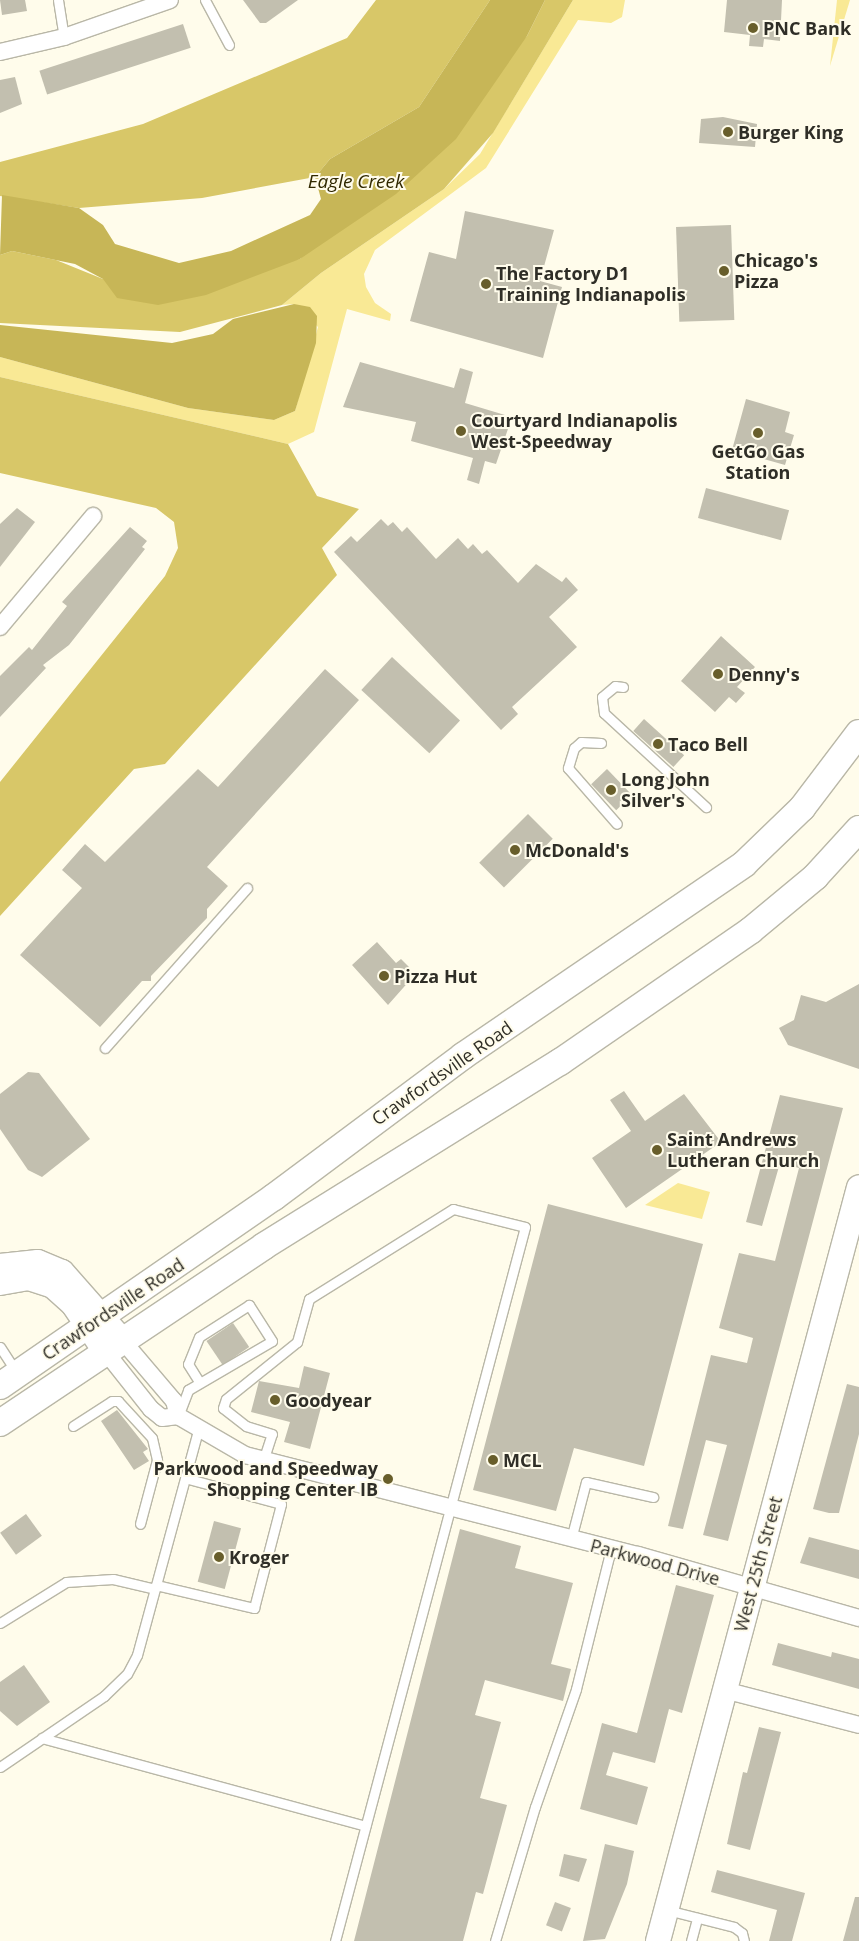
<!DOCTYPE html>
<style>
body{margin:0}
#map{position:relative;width:859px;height:1941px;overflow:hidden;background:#fffceb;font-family:"Open Sans",sans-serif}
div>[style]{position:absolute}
.green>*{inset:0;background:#f9e995}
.forest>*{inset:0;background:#d8c768}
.water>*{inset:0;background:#c7b657}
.building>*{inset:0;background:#c2bfaf;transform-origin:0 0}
.roads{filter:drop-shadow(1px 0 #b9b7a7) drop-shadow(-1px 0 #b9b7a7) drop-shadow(0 1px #b9b7a7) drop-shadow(0 -1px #b9b7a7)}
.lane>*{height:9px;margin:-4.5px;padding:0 4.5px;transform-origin:4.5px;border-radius:4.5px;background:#fff}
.street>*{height:16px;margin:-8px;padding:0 8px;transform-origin:8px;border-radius:8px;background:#fff}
.secondary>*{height:24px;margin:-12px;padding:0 12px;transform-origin:12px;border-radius:12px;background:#fff}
.primary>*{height:26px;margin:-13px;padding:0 13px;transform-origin:13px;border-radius:13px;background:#fff}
.dots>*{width:14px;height:14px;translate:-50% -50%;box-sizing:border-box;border:2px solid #fffceb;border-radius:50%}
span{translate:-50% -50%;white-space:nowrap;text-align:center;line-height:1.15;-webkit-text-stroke:4px #fffceb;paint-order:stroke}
.poi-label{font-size:18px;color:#2f2e27;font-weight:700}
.left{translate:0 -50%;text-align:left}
.right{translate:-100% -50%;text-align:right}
.street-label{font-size:18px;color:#2f2e27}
.water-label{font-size:19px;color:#312900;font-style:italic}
</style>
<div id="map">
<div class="green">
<div style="clip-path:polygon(573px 0,625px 0,622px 17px,611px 23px,578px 20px,486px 168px,375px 250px,364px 274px,366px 287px,375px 303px,391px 314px,390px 321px,347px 309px,314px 432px,288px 444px,0 377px,0 357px,188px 408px,274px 420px,295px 411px,318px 327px,294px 304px,282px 305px,321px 273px,444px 189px,480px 154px)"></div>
<div style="clip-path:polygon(837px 0,850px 0,830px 66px)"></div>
<div style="clip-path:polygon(678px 1183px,710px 1192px,702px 1219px,645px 1205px)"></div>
</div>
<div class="forest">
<div style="clip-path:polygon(376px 0,490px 0,419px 107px,330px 159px,315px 177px,202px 198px,79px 208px,0 196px,0 162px,143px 124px,347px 38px)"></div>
<div style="clip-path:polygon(545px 0,573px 0,493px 133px,444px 189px,321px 273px,282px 305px,180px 332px,0 323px,0 255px,12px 251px,56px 260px,103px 279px,300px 259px,527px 36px)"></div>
<div style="clip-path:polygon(0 377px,288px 444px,317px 496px,359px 509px,322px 548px,337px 575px,165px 764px,134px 769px,0 916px,0 782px,165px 576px,178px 548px,174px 522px,156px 508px,0 473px)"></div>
</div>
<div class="water">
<div style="clip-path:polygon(490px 0,545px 0,527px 36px,456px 139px,396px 194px,300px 259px,206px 295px,158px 305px,117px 298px,103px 279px,75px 264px,12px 251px,0 255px,2px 195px,79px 208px,103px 225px,115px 244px,179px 263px,231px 251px,310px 215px,321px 199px,315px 177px,330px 159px,419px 107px)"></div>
<div style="clip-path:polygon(294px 304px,310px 307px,317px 316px,316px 343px,295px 411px,274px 420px,188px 408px,0 357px,0 325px,172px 343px,213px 334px,233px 319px)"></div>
</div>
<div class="building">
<div style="clip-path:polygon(0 0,25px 0,27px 11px,2px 15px)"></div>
<div style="clip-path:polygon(243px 0,298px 0,266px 23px,260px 23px)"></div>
<div style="clip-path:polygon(727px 0,782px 0,780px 41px,764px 39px,763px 47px,749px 46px,750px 35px,724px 32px)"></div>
<div style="left:183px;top:24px;width:25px;height:151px;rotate:72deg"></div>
<div style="clip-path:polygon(15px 77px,22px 104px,0 113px,0 80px)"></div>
<div style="clip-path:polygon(723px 117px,757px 124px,755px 147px,699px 143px,701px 119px)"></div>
<div style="clip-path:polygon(465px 211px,554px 230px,540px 281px,562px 287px,543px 358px,410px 321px,429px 252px,456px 259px)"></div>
<div style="left:731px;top:225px;width:95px;height:55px;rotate:88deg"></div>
<div style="clip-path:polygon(360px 362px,454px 388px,460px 368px,473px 372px,465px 403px,512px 417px,496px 464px,485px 461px,479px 484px,467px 480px,473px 458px,411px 441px,416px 422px,343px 407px)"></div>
<div style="clip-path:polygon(746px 399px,790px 412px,785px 432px,794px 435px,785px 465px,732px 450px)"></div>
<div style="left:706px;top:488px;width:86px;height:31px;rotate:15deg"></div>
<div style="clip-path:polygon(17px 508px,35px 522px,0 567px,0 524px)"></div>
<div style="clip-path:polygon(381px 519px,388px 526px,393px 522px,402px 532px,407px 527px,436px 559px,458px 538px,468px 549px,473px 544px,482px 554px,487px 550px,518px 583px,536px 564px,562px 582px,566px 577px,578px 590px,549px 617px,577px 647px,512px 707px,518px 714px,501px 730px,334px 552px,351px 536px,357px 542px)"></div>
<div style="clip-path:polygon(130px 527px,147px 541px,142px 547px,145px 549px,69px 645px,43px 665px,46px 668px,0 717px,0 676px,29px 647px,32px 650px,67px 606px,62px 602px)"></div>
<div style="clip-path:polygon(721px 636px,755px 667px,737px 687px,745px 693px,736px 703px,729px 697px,715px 712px,681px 681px)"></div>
<div style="left:392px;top:657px;width:93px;height:45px;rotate:43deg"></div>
<div style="clip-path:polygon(325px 669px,359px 700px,207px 867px,228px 886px,207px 909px,207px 918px,151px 976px,151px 981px,142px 981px,100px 1027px,20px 955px,82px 888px,62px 870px,85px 844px,105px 862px,198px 769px,218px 787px)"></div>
<div style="left:644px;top:719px;width:54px;height:16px;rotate:42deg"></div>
<div style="left:607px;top:769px;width:36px;height:22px;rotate:46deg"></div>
<div style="left:528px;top:814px;width:35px;height:69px;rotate:45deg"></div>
<div style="clip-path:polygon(377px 942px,396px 963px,401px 959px,409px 967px,404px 972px,411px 979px,388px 1005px,352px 965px)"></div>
<div style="clip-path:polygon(859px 984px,859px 1069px,788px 1045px,779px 1028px,794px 1020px,801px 995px,826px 1002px)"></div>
<div style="clip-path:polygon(28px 1072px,39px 1073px,90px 1139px,42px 1177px,28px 1170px,0 1129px,0 1094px)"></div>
<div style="clip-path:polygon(624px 1091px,645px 1121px,684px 1094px,721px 1142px,626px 1208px,592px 1158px,631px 1131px,610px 1100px)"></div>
<div style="clip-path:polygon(780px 1095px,843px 1108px,728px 1541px,703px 1535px,727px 1445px,706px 1440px,683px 1529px,668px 1526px,711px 1355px,747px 1363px,753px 1338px,719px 1328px,739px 1253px,775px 1261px,799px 1168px,780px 1163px,762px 1226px,746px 1222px)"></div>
<div style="clip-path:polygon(548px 1204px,703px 1244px,644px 1466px,574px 1448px,556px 1511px,473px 1490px)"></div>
<div style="left:233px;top:1323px;width:29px;height:32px;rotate:56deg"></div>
<div style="clip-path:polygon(304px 1366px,330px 1373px,310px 1449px,284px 1442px,290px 1422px,251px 1412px,259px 1381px,299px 1388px)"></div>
<div style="clip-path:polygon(847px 1384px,859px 1387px,859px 1434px,839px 1513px,829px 1513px,813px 1509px)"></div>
<div style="clip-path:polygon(117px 1410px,148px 1449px,143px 1452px,149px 1461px,134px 1470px,101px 1421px)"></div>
<div style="left:26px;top:1514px;width:27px;height:32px;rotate:54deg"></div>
<div style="left:214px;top:1521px;width:28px;height:63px;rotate:15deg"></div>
<div style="clip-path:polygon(460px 1529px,521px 1546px,515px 1568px,573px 1583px,551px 1664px,571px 1669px,563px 1701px,485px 1680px,475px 1715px,501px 1722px,480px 1798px,507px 1805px,483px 1894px,476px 1892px,463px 1941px,354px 1941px)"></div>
<div style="clip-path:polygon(809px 1537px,859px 1550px,859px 1579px,800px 1563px)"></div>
<div style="clip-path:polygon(676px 1585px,714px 1595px,682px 1713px,669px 1709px,655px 1763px,613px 1752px,606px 1775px,648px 1787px,637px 1825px,580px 1809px,602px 1723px,637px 1733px)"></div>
<div style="clip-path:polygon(778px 1643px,831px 1657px,832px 1652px,859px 1659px,859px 1689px,772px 1665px)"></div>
<div style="clip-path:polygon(24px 1665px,50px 1702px,17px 1726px,0 1711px,0 1682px)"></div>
<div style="clip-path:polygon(759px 1727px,781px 1732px,750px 1850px,727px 1844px,743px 1772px,747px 1773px)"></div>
<div style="clip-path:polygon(605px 1844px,634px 1851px,627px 1884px,605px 1939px,583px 1941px)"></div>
<div style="clip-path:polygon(564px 1854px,587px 1859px,579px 1882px,559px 1876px)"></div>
<div style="clip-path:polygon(717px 1870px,805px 1893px,792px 1941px,769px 1941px,777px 1910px,711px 1892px)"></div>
<div style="clip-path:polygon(855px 1897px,859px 1897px,859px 1941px,843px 1941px)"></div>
<div style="left:555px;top:1902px;width:17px;height:25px;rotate:21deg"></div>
</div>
<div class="roads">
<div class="lane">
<div style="left:58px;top:0;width:37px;rotate:81deg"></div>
<div style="left:205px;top:0;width:51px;rotate:61.9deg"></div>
<div style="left:623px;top:687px;width:8px;rotate:-173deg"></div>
<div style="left:615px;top:686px;width:17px;rotate:140deg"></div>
<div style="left:602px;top:697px;width:16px;rotate:83deg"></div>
<div style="left:604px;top:713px;width:139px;rotate:42.7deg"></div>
<div style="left:601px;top:743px;width:20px;rotate:-177deg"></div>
<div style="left:581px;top:742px;width:9px;rotate:139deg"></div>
<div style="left:574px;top:748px;width:21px;rotate:107deg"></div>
<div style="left:568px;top:768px;width:74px;rotate:48.8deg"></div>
<div style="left:105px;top:1048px;width:214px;rotate:-48.4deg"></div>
<div style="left:0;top:1347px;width:30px;rotate:57deg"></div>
<div style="left:179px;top:1414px;width:26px;rotate:-69deg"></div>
<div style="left:188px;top:1390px;width:97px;rotate:-30.3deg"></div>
<div style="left:272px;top:1341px;width:43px;rotate:-122.6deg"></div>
<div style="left:249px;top:1305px;width:59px;rotate:147.4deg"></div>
<div style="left:199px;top:1337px;width:29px;rotate:112deg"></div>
<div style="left:188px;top:1364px;width:22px;rotate:58deg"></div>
<div style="left:73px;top:1426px;width:46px;rotate:-32.7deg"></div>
<div style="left:112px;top:1401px;width:6px"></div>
<div style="left:118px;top:1401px;width:50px;rotate:47.4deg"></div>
<div style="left:152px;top:1438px;width:23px;rotate:77deg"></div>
<div style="left:157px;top:1460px;width:66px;rotate:104.9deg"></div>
<div style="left:263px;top:1461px;width:28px;rotate:-72deg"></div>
<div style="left:272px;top:1434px;width:27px;rotate:-163deg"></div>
<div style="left:246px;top:1426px;width:29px;rotate:-142deg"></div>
<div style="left:223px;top:1408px;width:9px;rotate:-72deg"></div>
<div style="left:226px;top:1399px;width:91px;rotate:-38.8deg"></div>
<div style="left:297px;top:1342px;width:45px;rotate:-74.4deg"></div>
<div style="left:309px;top:1299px;width:170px;rotate:-32deg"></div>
<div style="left:453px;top:1209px;width:74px;rotate:14deg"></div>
<div style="left:525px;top:1227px;width:739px;rotate:104.9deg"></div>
<div style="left:571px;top:1539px;width:59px;rotate:-75.3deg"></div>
<div style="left:586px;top:1482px;width:69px;rotate:12.6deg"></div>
<div style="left:156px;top:1585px;width:101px;rotate:13.2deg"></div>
<div style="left:254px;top:1608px;width:107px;rotate:-75.4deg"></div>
<div style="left:281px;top:1504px;width:99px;rotate:-164.8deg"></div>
<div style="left:0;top:1623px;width:78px;rotate:-31.8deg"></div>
<div style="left:66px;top:1582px;width:47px;rotate:-3.7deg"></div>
<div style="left:113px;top:1579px;width:43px;rotate:13.4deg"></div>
<div style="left:42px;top:1738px;width:335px;rotate:15.2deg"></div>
<div style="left:0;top:1767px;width:126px;rotate:-34.3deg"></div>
<div style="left:104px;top:1696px;width:32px;rotate:-44deg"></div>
<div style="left:127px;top:1674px;width:21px;rotate:-62deg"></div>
<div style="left:137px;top:1655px;width:233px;rotate:-74.8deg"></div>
<div style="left:667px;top:1910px;width:69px;rotate:14.2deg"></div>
<div style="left:734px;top:1927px;width:10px;rotate:37deg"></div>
<div style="left:742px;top:1933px;width:8px;rotate:76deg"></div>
<div style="left:495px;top:1941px;width:140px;rotate:-73.4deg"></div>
<div style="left:535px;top:1807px;width:125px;rotate:-70.8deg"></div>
<div style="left:576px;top:1689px;width:144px;rotate:-76deg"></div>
<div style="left:691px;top:1941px;width:24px;rotate:-75deg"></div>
</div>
<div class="street">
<div style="left:0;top:52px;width:66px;rotate:-13.2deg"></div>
<div style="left:64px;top:37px;width:112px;rotate:-19.2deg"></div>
<div style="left:0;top:627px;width:145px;rotate:-50deg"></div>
<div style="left:122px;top:1340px;width:80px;rotate:49.6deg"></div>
<div style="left:174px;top:1401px;width:16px;rotate:75deg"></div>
<div style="left:178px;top:1416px;width:78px;rotate:30.2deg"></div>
<div style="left:245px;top:1455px;width:406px;rotate:14.3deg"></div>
<div style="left:638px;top:1555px;width:230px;rotate:15.9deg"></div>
<div style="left:105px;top:1351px;width:74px;rotate:51.6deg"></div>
<div style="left:151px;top:1409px;width:14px;rotate:39deg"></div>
<div style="left:162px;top:1418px;width:16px;rotate:-7deg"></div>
<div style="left:724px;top:1690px;width:139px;rotate:14.5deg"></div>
</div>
<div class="secondary">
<div style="left:0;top:1266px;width:38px;rotate:-6deg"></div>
<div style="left:38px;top:1262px;width:26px;rotate:23deg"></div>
<div style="left:62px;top:1272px;width:91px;rotate:48.6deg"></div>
<div style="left:0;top:1283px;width:29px;rotate:-10deg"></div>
<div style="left:29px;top:1278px;width:25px;rotate:18deg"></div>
<div style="left:53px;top:1286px;width:27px;rotate:42deg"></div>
<div style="left:73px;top:1304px;width:57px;rotate:55.8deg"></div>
<div style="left:658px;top:1941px;width:780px;rotate:-75.07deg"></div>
</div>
<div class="primary">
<div style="left:0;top:1386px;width:333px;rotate:-34.6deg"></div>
<div style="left:274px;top:1197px;width:236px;rotate:-36.7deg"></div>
<div style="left:463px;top:1056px;width:340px;rotate:-34.3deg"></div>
<div style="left:744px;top:864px;width:81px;rotate:-44deg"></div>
<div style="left:802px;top:808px;width:94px;rotate:-52.8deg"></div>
<div style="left:0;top:1423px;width:318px;rotate:-33.8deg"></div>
<div style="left:264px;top:1246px;width:349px;rotate:-31.9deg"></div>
<div style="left:560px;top:1062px;width:231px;rotate:-34.6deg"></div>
<div style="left:750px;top:931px;width:85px;rotate:-39.7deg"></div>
<div style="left:815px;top:877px;width:65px;rotate:-47.5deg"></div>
</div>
</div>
<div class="dots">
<div style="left:753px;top:28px;background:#685e2b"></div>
<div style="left:728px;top:132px;background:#685e2b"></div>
<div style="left:724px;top:271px;background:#685e2b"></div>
<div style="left:486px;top:284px;background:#685e2b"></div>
<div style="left:461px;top:431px;background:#685e2b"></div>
<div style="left:758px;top:433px;background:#685e2b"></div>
<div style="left:718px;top:674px;background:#685e2b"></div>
<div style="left:658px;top:744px;background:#685e2b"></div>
<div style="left:611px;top:790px;background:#685e2b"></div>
<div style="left:515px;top:850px;background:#685e2b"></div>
<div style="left:384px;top:976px;background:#685e2b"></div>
<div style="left:657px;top:1150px;background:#685e2b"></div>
<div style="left:275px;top:1400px;background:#685e2b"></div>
<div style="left:493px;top:1460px;background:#685e2b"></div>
<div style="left:388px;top:1479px;background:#685e2b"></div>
<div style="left:219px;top:1557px;background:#685e2b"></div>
</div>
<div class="poi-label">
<span class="left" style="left:763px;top:28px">PNC Bank</span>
<span class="left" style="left:738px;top:132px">Burger King</span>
<span class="left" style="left:734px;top:271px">Chicago's<br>Pizza</span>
<span class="left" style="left:496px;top:284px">The Factory D1<br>Training Indianapolis</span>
<span class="left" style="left:471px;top:431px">Courtyard Indianapolis<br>West-Speedway</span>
<span style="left:758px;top:462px">GetGo Gas<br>Station</span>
<span class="left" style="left:728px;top:674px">Denny's</span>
<span class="left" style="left:668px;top:744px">Taco Bell</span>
<span class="left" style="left:621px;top:790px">Long John<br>Silver's</span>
<span class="left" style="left:525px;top:850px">McDonald's</span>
<span class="left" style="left:394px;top:976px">Pizza Hut</span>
<span class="left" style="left:667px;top:1150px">Saint Andrews<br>Lutheran Church</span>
<span class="left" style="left:285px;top:1400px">Goodyear</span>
<span class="left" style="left:503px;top:1460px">MCL</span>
<span class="right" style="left:378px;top:1479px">Parkwood and Speedway<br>Shopping Center IB</span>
<span class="left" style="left:229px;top:1557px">Kroger</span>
</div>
<div class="street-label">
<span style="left:442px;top:1073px;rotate:-35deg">Crawfordsville Road</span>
<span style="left:113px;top:1309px;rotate:-34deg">Crawfordsville Road</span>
<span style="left:655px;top:1562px;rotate:15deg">Parkwood Drive</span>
<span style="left:758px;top:1564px;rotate:-75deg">West 25th Street</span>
</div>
<div class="water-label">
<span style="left:356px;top:182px">Eagle Creek</span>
</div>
</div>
